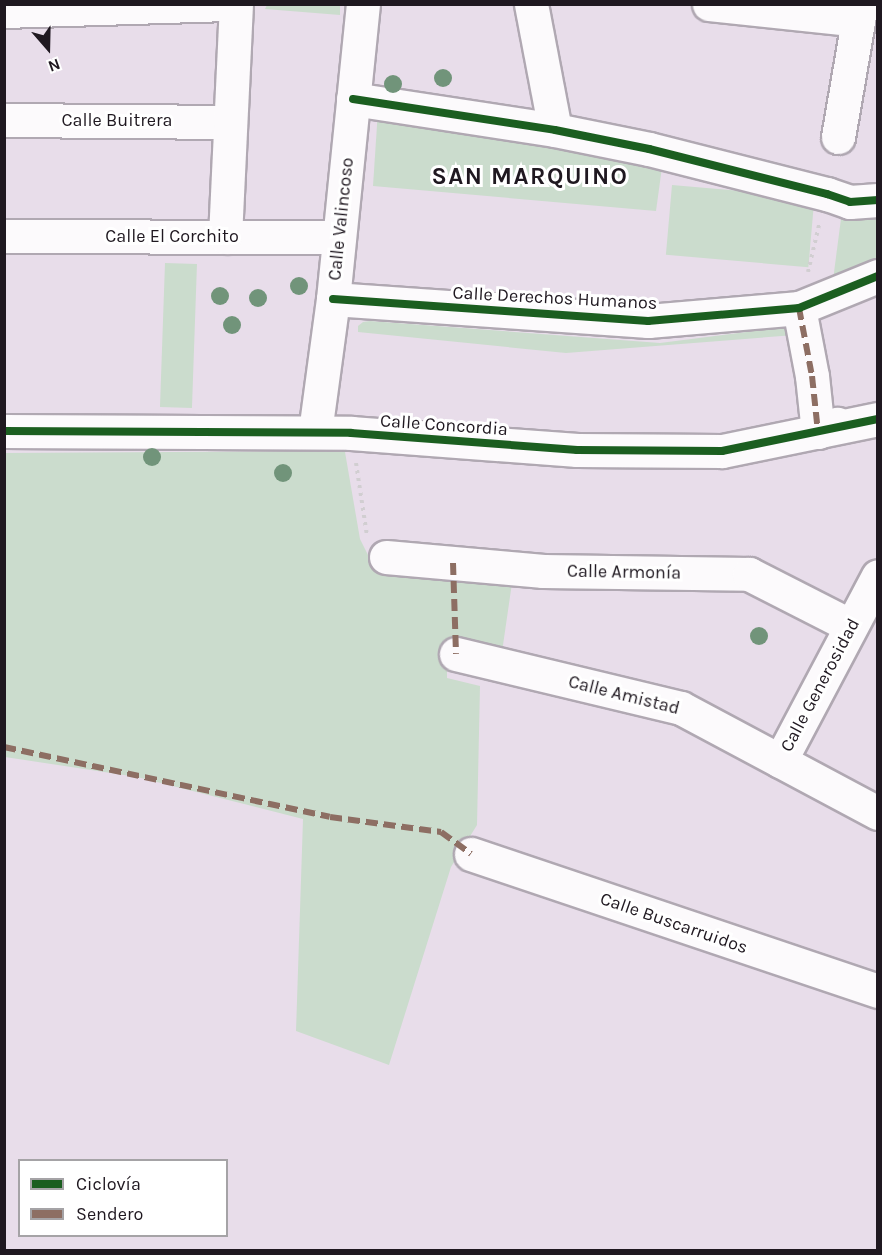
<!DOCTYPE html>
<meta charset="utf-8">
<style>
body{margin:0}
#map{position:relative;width:882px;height:1255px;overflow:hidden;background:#e8ddea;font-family:Karla,sans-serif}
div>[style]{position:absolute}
.green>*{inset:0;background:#cbdccd;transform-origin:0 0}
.path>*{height:4px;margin-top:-2px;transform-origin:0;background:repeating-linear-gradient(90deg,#d1ced1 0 3px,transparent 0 7.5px)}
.roads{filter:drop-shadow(2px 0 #b0a8b2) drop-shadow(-2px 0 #b0a8b2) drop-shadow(0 2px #b0a8b2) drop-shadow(0 -2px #b0a8b2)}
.minor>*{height:33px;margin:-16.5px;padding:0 16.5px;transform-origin:16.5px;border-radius:16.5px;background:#fcfafc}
.quiet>*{height:6px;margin-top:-3px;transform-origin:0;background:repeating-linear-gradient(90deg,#8d6e63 0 12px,transparent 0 18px)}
.cycleway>*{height:8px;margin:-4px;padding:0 4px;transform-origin:4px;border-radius:4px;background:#1b5e20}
.trees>*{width:18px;height:18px;margin:-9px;border-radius:50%;background:#71947a}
span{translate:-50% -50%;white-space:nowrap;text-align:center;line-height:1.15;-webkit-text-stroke:6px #fff;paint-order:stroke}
.street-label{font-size:18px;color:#1f1820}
.district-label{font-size:24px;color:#1f1820;font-weight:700;letter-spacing:1.5px}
.frame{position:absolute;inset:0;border:6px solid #1f1820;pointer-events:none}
.legend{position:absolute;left:18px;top:1159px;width:210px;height:78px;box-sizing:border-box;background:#fff;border:2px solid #a5a3a6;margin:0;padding:8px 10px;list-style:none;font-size:18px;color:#1f1820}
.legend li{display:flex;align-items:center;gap:12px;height:30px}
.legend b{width:30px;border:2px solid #a5a3a6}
.north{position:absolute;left:18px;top:18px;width:60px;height:60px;-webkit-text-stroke:4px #fff;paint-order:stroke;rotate:160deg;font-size:16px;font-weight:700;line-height:24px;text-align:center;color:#1f1820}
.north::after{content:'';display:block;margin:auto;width:21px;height:27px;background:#1f1820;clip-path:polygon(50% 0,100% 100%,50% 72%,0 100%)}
</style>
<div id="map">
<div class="green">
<div style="clip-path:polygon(267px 5px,267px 4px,340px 5px,340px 15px,265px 9px)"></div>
<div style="clip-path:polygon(378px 110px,663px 160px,656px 211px,373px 186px)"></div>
<div style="left:672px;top:185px;width:143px;height:70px;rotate:5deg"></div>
<div style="clip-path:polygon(877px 208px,877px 267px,833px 280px,842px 211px)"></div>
<div style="left:165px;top:263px;width:32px;height:144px;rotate:2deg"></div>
<div style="clip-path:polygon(791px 320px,795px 335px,566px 353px,358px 332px,358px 326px,363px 322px,370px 321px,660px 343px,754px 331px)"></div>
<div style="clip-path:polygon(317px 451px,345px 452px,360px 539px,372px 563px,512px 583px,502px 652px,447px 646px,447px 678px,480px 686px,477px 825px,451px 867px,389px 1065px,296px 1031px,303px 819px,137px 777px,5px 757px,4px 453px)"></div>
</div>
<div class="path">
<div style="left:808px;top:272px;width:52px;rotate:-76.8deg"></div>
<div style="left:356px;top:463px;width:74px;rotate:81.4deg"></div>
</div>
<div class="roads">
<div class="minor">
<div style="left:531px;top:4px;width:128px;rotate:79.2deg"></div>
<div style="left:709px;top:4px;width:150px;rotate:6.1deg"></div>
<div style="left:4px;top:11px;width:224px;rotate:-1.8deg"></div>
<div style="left:353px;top:99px;width:204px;rotate:8.7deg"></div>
<div style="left:555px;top:130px;width:96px;rotate:11.4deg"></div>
<div style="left:649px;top:149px;width:184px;rotate:14.2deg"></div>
<div style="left:827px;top:194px;width:24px;rotate:19deg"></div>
<div style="left:850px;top:202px;width:28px;rotate:-4deg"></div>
<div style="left:4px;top:120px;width:226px;rotate:0.5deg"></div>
<div style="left:838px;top:137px;width:135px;rotate:-80.2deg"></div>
<div style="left:4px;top:236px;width:335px;rotate:0.2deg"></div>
<div style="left:225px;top:237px;width:233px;rotate:-87.3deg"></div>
<div style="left:333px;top:299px;width:316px;rotate:4deg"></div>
<div style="left:648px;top:321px;width:152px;rotate:-4.9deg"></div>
<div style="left:799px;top:308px;width:85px;rotate:-22.1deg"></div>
<div style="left:799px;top:308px;width:69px;rotate:79.2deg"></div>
<div style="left:812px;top:376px;width:56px;rotate:83.9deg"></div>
<div style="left:818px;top:432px;width:21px;rotate:-23deg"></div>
<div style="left:4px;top:431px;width:347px;rotate:0.3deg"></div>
<div style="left:351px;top:433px;width:227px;rotate:4.3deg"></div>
<div style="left:577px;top:450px;width:145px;rotate:0.4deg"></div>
<div style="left:722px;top:451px;width:159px;rotate:-11.6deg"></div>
<div style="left:315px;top:432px;width:134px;rotate:-82.3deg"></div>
<div style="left:333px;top:299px;width:297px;rotate:-84.2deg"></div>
<div style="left:386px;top:557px;width:158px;rotate:5.1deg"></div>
<div style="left:543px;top:571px;width:206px;rotate:0.8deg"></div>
<div style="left:749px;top:574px;width:114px;rotate:27deg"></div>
<div style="left:456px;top:654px;width:231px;rotate:13.5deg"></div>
<div style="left:681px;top:708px;width:223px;rotate:28.1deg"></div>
<div style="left:780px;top:761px;width:209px;rotate:-62.1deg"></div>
<div style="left:471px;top:854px;width:429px;rotate:18.6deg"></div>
</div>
</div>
<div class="quiet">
<div style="left:799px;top:308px;width:69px;rotate:79.2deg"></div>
<div style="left:812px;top:376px;width:56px;rotate:83.9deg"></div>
<div style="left:453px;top:563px;width:91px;rotate:88.1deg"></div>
<div style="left:4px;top:747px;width:333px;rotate:12.1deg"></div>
<div style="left:330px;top:817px;width:112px;rotate:7.7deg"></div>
<div style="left:441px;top:832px;width:37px;rotate:36deg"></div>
</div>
<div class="cycleway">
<div style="left:353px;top:99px;width:204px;rotate:8.7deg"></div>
<div style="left:555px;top:130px;width:96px;rotate:11.4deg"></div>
<div style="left:649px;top:149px;width:184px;rotate:14.2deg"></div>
<div style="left:827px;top:194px;width:24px;rotate:19deg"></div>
<div style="left:850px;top:202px;width:28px;rotate:-4deg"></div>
<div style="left:333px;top:299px;width:316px;rotate:4deg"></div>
<div style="left:648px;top:321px;width:152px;rotate:-4.9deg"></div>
<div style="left:799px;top:308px;width:85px;rotate:-22.1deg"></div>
<div style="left:4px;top:431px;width:347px;rotate:0.3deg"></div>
<div style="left:351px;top:433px;width:227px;rotate:4.3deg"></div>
<div style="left:577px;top:450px;width:145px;rotate:0.4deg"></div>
<div style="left:722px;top:451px;width:159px;rotate:-11.6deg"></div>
</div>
<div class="trees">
<div style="left:443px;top:78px"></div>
<div style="left:393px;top:84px"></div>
<div style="left:299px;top:286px"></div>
<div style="left:220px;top:296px"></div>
<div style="left:258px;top:298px"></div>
<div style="left:232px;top:325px"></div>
<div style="left:152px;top:457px"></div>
<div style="left:283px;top:473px"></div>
<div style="left:759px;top:636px"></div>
</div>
<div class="street-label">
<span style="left:117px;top:120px">Calle Buitrera</span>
<span style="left:341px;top:219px;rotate:-84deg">Calle Valincoso</span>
<span style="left:172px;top:236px">Calle El Corchito</span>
<span style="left:555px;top:298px;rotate:3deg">Calle Derechos Humanos</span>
<span style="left:444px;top:425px;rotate:4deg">Calle Concordia</span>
<span style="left:624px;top:572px;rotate:1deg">Calle Armonía</span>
<span style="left:820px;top:685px;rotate:-62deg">Calle Generosidad</span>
<span style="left:624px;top:695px;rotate:14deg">Calle Amistad</span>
<span style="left:674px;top:923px;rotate:19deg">Calle Buscarruidos</span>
</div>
<div class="district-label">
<span style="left:530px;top:177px">SAN MARQUINO</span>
</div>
<div class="frame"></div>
<ul class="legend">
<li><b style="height:8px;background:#1b5e20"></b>Ciclovía</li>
<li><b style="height:8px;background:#8d6e63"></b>Sendero</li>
</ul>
<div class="north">N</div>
</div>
